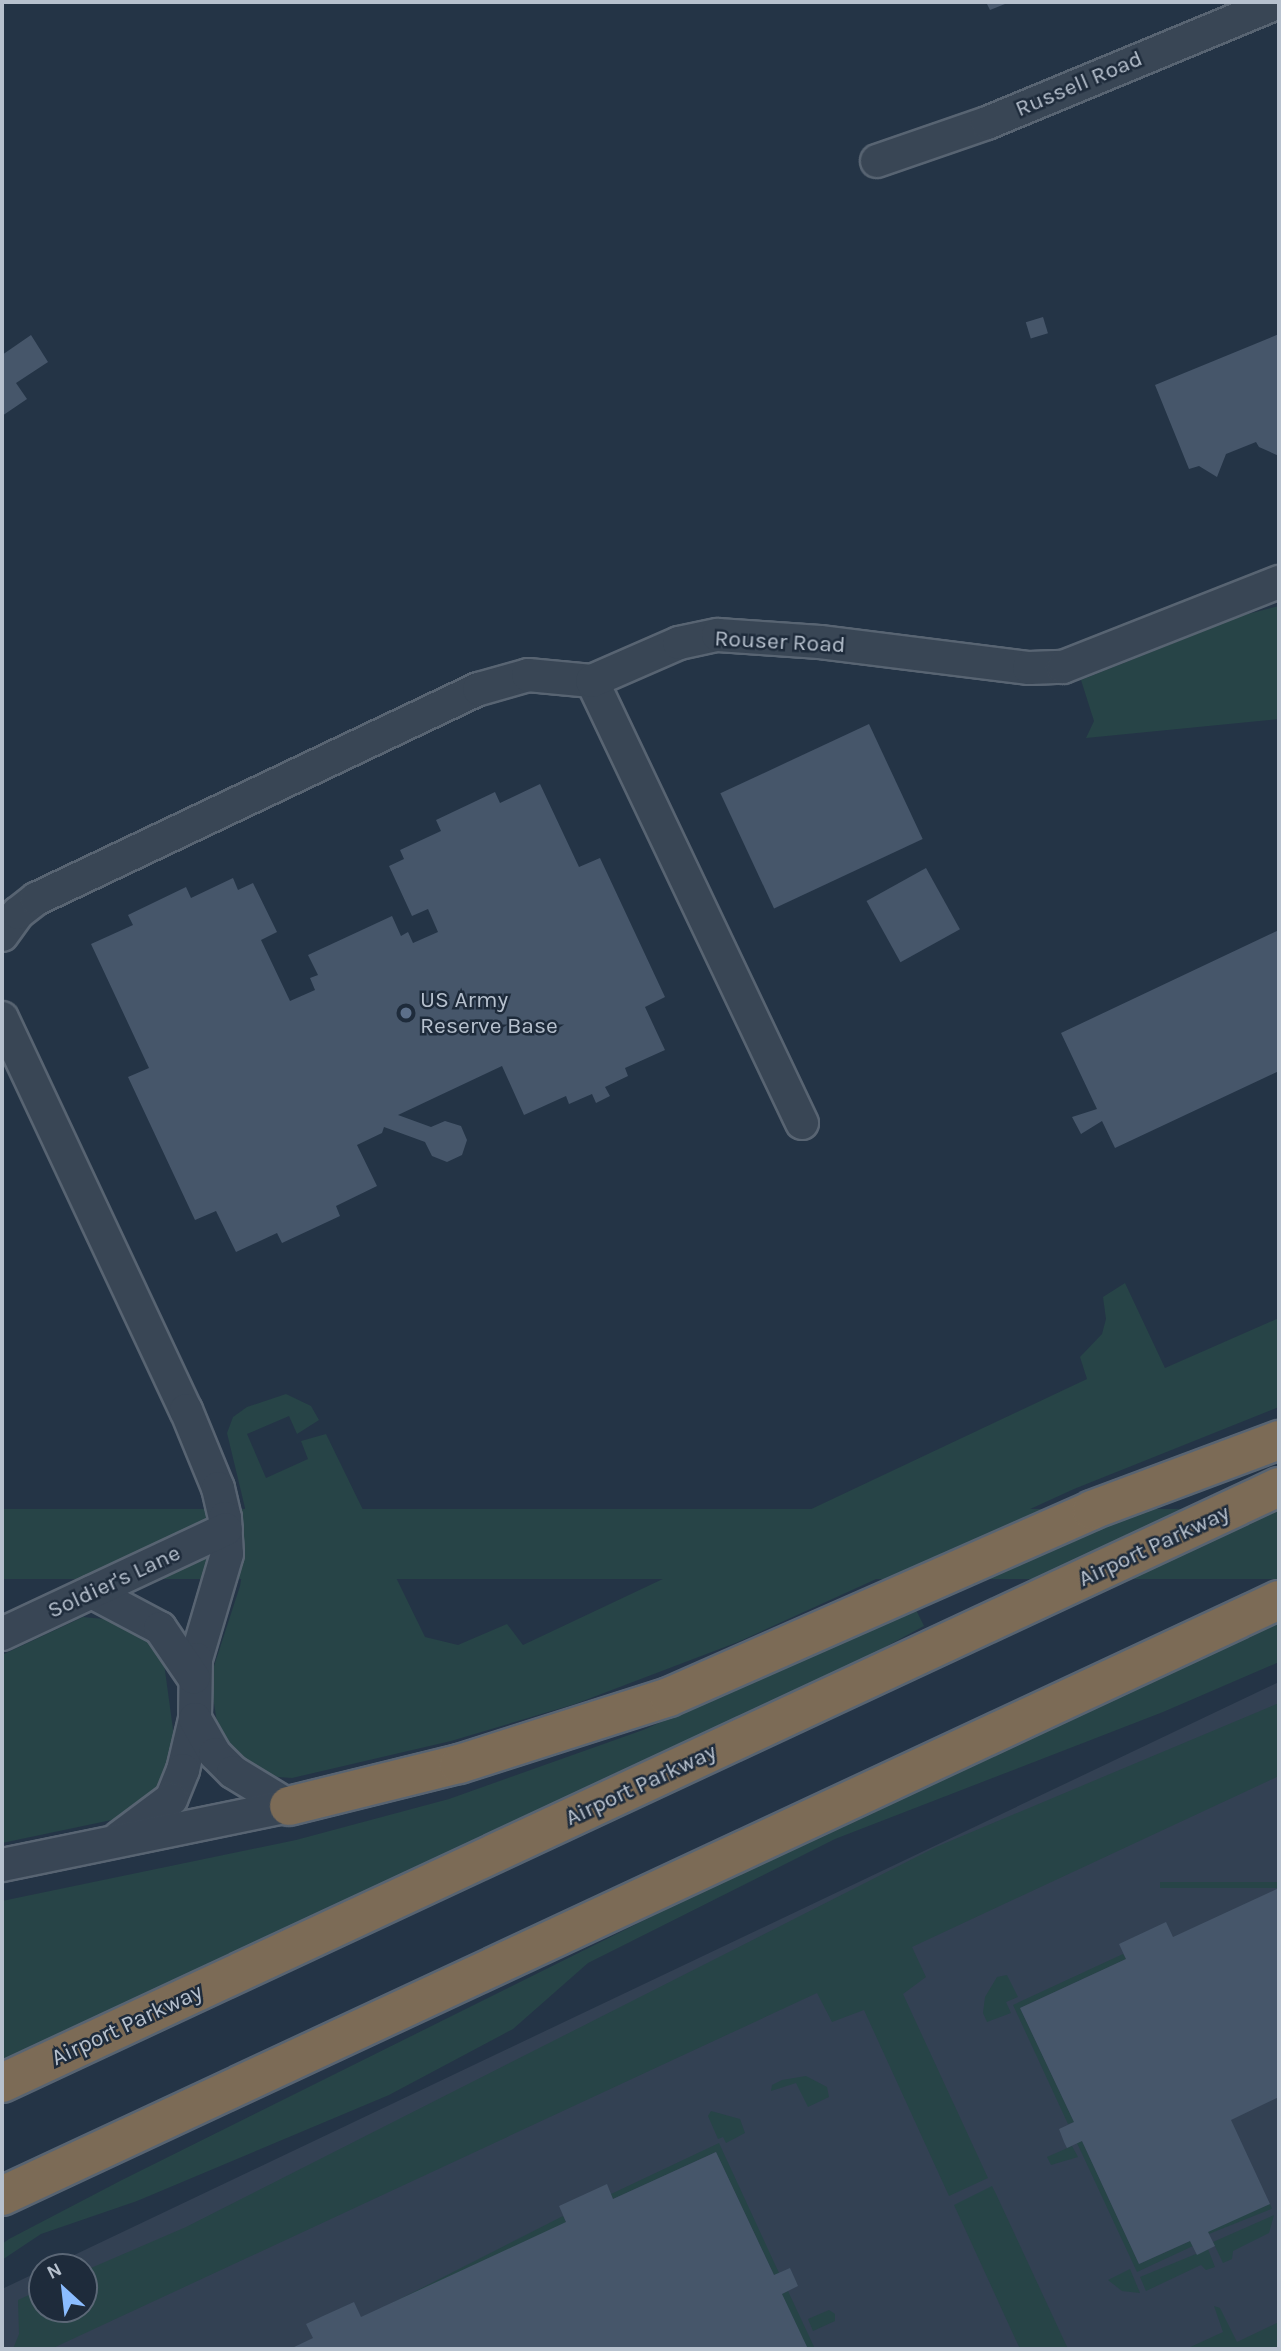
<!DOCTYPE html>
<style>
body{margin:0}
#map{position:relative;width:1281px;height:2351px;overflow:hidden;background:#243446;font-family:Karla,sans-serif}
div>[style]{position:absolute}
.airport>*{inset:0;background:#334153}
.green>*{inset:0;background:#274447;transform-origin:0 0}
.building>*{inset:0;background:#46566a;transform-origin:0 0}
.roads{filter:drop-shadow(2px 0 #586472) drop-shadow(-2px 0 #586472) drop-shadow(0 2px #586472) drop-shadow(0 -2px #586472)}
.minor>*{height:32px;margin:-16px;padding:0 16px;transform-origin:16px;border-radius:16px;background:#394655}
.highway>*{height:38px;margin:-19px;padding:0 19px;transform-origin:19px;border-radius:19px;background:#7c6b56}
.dots>*{width:19px;height:19px;translate:-50% -50%;box-sizing:border-box;border:4px solid #1e2b3b;border-radius:50%}
span{translate:-50% -50%;white-space:nowrap;text-align:center;line-height:1.15;-webkit-text-stroke:5px #1e2b3b;paint-order:stroke}
.street-label{font-size:23px;color:#b7c1ce}
.poi-label{font-size:23px;color:#b7c1ce}
.left{translate:0 -50%;text-align:left}
.frame{position:absolute;inset:0;border:4px solid #b7c1ce;pointer-events:none}
.north{position:absolute;left:28px;top:2253px;width:70px;height:70px;box-sizing:border-box;background:#1e2b3b;border:2px solid #5b6776;border-radius:50%;rotate:333deg;font-size:19px;font-weight:700;line-height:28px;text-align:center;color:#b7c1ce}
.north::after{content:'';display:block;margin:auto;width:24px;height:32px;background:#8bbdff;clip-path:polygon(50% 0,100% 100%,50% 72%,0 100%)}
</style>
<div id="map">
<div class="airport">
<div style="clip-path:polygon(1279px 1682px,1279px 2349px,2px 2349px,2px 2289px,42px 2270px,42px 2309px,84px 2309px,84px 2267px,49px 2267px)"></div>
</div>
<div class="green">
<div style="clip-path:polygon(1279px 606px,1279px 719px,1086px 738px,1094px 721px,1081px 680px,1244px 615px)"></div>
<div style="clip-path:polygon(1125px 1283px,1165px 1368px,1279px 1318px,1279px 1407px,1074px 1489px,738px 1642px,575px 1704px,451px 1741px,292px 1778px,264px 1776px,246px 1768px,219px 1735px,212px 1691px,214px 1666px,240px 1586px,247px 1546px,245px 1508px,227px 1433px,233px 1417px,247px 1407px,286px 1394px,311px 1406px,319px 1420px,297px 1434px,289px 1416px,247px 1434px,266px 1478px,308px 1459px,301px 1441px,326px 1434px,425px 1637px,458px 1645px,507px 1624px,523px 1645px,1087px 1379px,1080px 1357px,1102px 1334px,1106px 1319px,1103px 1297px)"></div>
<div style="left:1279px;top:1509px;width:70px;height:1410px;rotate:90deg"></div>
<div style="clip-path:polygon(916px 1610px,924px 1626px,850px 1666px,2px 2064px,2px 1901px,296px 1840px,449px 1799px,643px 1730px)"></div>
<div style="clip-path:polygon(83px 1617px,114px 1620px,152px 1640px,163px 1656px,175px 1744px,167px 1782px,126px 1817px,2px 1843px,2px 1655px)"></div>
<div style="clip-path:polygon(1279px 1622px,1279px 1662px,1163px 1712px,835px 1839px,588px 1963px,513px 2029px,389px 2095px,137px 2201px,41px 2234px,2px 2260px,2px 2244px,9px 2239px,122px 2180px,719px 1883px)"></div>
<div style="clip-path:polygon(1279px 1703px,1279px 1776px,912px 1947px,926px 1977px,903px 1994px,988px 2178px,949px 2196px,864px 2010px,832px 2022px,817px 1993px,51px 2349px,13px 2349px,19px 2334px,18px 2300px,42px 2289px,42px 2309px,84px 2309px,84px 2271px,186px 2227px,936px 1847px)"></div>
<div style="left:1279px;top:1882px;width:6px;height:119px;rotate:90deg"></div>
<div style="clip-path:polygon(1123px 1954px,1126px 1959px,1020px 2008px,1074px 2122px,1068px 2124px,1013px 2005px)"></div>
<div style="clip-path:polygon(1007px 1975px,1018px 1997px,1006px 2002px,1011px 2013px,987px 2022px,983px 2013px,985px 1997px,997px 1977px)"></div>
<div style="clip-path:polygon(806px 2076px,827px 2087px,829px 2097px,808px 2107px,796px 2083px,771px 2091px,772px 2085px,782px 2080px)"></div>
<div style="clip-path:polygon(711px 2111px,740px 2119px,745px 2133px,726px 2143px,723px 2137px,718px 2139px,708px 2116px)"></div>
<div style="clip-path:polygon(1082px 2141px,1139px 2264px,1190px 2241px,1193px 2246px,1137px 2272px,1077px 2143px)"></div>
<div style="clip-path:polygon(719px 2143px,779px 2273px,774px 2275px,716px 2152px,613px 2199px,611px 2194px)"></div>
<div style="clip-path:polygon(1072px 2146px,1078px 2157px,1051px 2165px,1047px 2157px)"></div>
<div style="clip-path:polygon(992px 2186px,996px 2194px,1068px 2349px,1020px 2349px,954px 2205px)"></div>
<div style="left:1270px;top:2204px;width:5px;height:68px;rotate:68deg"></div>
<div style="clip-path:polygon(1274px 2215px,1269px 2233px,1233px 2251px,1232px 2259px,1223px 2263px,1213px 2242px)"></div>
<div style="left:563px;top:2216px;width:7px;height:226px;rotate:63deg"></div>
<div style="clip-path:polygon(1208px 2249px,1215px 2267px,1206px 2270px,1201px 2265px,1146px 2291px,1140px 2277px)"></div>
<div style="clip-path:polygon(1130px 2269px,1140px 2293px,1122px 2291px,1108px 2280px)"></div>
<div style="left:788px;top:2291px;width:64px;height:7px;rotate:65deg"></div>
<div style="clip-path:polygon(1214px 2306px,1220px 2308px,1237px 2342px,1279px 2322px,1279px 2349px,1186px 2349px,1223px 2332px)"></div>
<div style="clip-path:polygon(829px 2310px,835px 2314px,835px 2321px,813px 2331px,808px 2319px)"></div>
</div>
<div class="building">
<div style="clip-path:polygon(986px 2px,1010px 2px,990px 10px)"></div>
<div style="left:1043px;top:317px;width:17px;height:18px;rotate:73deg"></div>
<div style="clip-path:polygon(1279px 334px,1279px 456px,1259px 447px,1256px 442px,1226px 454px,1217px 477px,1199px 466px,1189px 469px,1155px 385px)"></div>
<div style="clip-path:polygon(31px 335px,48px 362px,16px 383px,27px 399px,2px 416px,2px 355px)"></div>
<div style="left:869px;top:724px;width:127px;height:164px;rotate:65deg"></div>
<div style="clip-path:polygon(540px 784px,579px 867px,600px 858px,665px 997px,645px 1007px,665px 1050px,625px 1068px,628px 1076px,605px 1087px,610px 1096px,596px 1103px,592px 1094px,569px 1104px,566px 1096px,524px 1115px,502px 1066px,398px 1115px,431px 1127px,445px 1121px,461px 1126px,467px 1140px,462px 1155px,447px 1162px,432px 1156px,425px 1142px,384px 1127px,382px 1133px,357px 1145px,377px 1186px,336px 1206px,340px 1216px,282px 1243px,277px 1233px,236px 1252px,216px 1211px,195px 1220px,128px 1077px,149px 1068px,91px 944px,133px 925px,128px 915px,186px 887px,191px 898px,233px 878px,238px 890px,253px 883px,277px 932px,261px 940px,290px 1001px,315px 990px,310px 978px,318px 975px,308px 955px,392px 916px,401px 936px,408px 932px,413px 943px,438px 932px,428px 909px,412px 916px,389px 866px,404px 859px,400px 850px,441px 831px,436px 820px,495px 792px,500px 803px)"></div>
<div style="left:926px;top:868px;width:70px;height:68px;rotate:61deg"></div>
<div style="clip-path:polygon(1279px 930px,1279px 1071px,1115px 1148px,1102px 1121px,1081px 1134px,1072px 1117px,1097px 1109px,1061px 1033px)"></div>
<div style="clip-path:polygon(1279px 1888px,1279px 2097px,1231px 2120px,1270px 2204px,1208px 2232px,1215px 2246px,1197px 2255px,1190px 2241px,1139px 2264px,1082px 2141px,1067px 2148px,1064px 2142px,1059px 2129px,1074px 2122px,1020px 2008px,1126px 1959px,1119px 1944px,1166px 1922px,1173px 1937px)"></div>
<div style="clip-path:polygon(716px 2152px,774px 2275px,790px 2268px,795px 2279px,798px 2286px,782px 2294px,808px 2349px,290px 2349px,313px 2338px,306px 2324px,323px 2316px,354px 2302px,361px 2317px,566px 2222px,559px 2206px,607px 2184px,613px 2199px)"></div>
</div>
<div class="roads">
<div class="minor">
<div style="left:877px;top:161px;width:116px;rotate:-19.1deg"></div>
<div style="left:987px;top:123px;width:316px;rotate:-22.5deg"></div>
<div style="left:2px;top:935px;width:27px;rotate:-54deg"></div>
<div style="left:18px;top:913px;width:23px;rotate:-38deg"></div>
<div style="left:36px;top:899px;width:490px;rotate:-25.4deg"></div>
<div style="left:479px;top:689px;width:51px;rotate:-15.9deg"></div>
<div style="left:528px;top:675px;width:64px;rotate:5.4deg"></div>
<div style="left:2px;top:1018px;width:433px;rotate:64.9deg"></div>
<div style="left:186px;top:1410px;width:84px;rotate:67.7deg"></div>
<div style="left:218px;top:1488px;width:31px;rotate:77deg"></div>
<div style="left:225px;top:1518px;width:36px;rotate:87deg"></div>
<div style="left:227px;top:1554px;width:109px;rotate:106.4deg"></div>
<div style="left:196px;top:1659px;width:60px;rotate:91deg"></div>
<div style="left:195px;top:1719px;width:52px;rotate:103.2deg"></div>
<div style="left:183px;top:1770px;width:31px;rotate:112deg"></div>
<div style="left:171px;top:1799px;width:64px;rotate:143.3deg"></div>
<div style="left:802px;top:1123px;width:489px;rotate:-115.4deg"></div>
<div style="left:592px;top:681px;width:95px;rotate:-23.6deg"></div>
<div style="left:679px;top:643px;width:40px;rotate:-12deg"></div>
<div style="left:718px;top:635px;width:102px;rotate:3.9deg"></div>
<div style="left:820px;top:642px;width:211px;rotate:7.1deg"></div>
<div style="left:1029px;top:668px;width:34px;rotate:-2deg"></div>
<div style="left:1063px;top:667px;width:232px;rotate:-21.5deg"></div>
<div style="left:92px;top:1592px;width:77px;rotate:27.9deg"></div>
<div style="left:160px;top:1628px;width:60px;rotate:55.8deg"></div>
<div style="left:2px;top:1634px;width:247px;rotate:-25.1deg"></div>
<div style="left:195px;top:1719px;width:40px;rotate:60.3deg"></div>
<div style="left:215px;top:1754px;width:25px;rotate:45deg"></div>
<div style="left:233px;top:1772px;width:66px;rotate:31.3deg"></div>
<div style="left:2px;top:1865px;width:293px;rotate:-11.6deg"></div>
</div>
<div class="highway">
<div style="left:289px;top:1806px;width:175px;rotate:-13.9deg"></div>
<div style="left:459px;top:1764px;width:220px;rotate:-17.7deg"></div>
<div style="left:669px;top:1697px;width:462px;rotate:-23.8deg"></div>
<div style="left:1092px;top:1510px;width:200px;rotate:-20.5deg"></div>
<div style="left:2px;top:2083px;width:1409px;rotate:-25.02deg"></div>
<div style="left:2px;top:2196px;width:1409px;rotate:-25.02deg"></div>
</div>
</div>
<div class="dots">
<div style="left:406px;top:1013px;background:#5c6f8a"></div>
</div>
<div class="street-label">
<span style="left:1079px;top:84px;rotate:-23deg">Russell Road</span>
<span style="left:780px;top:642px;rotate:3deg">Rouser Road</span>
<span style="left:1154px;top:1546px;rotate:-25deg">Airport Parkway</span>
<span style="left:114px;top:1582px;rotate:-25deg">Soldier's Lane</span>
<span style="left:641px;top:1785px;rotate:-25deg">Airport Parkway</span>
<span style="left:127px;top:2025px;rotate:-25deg">Airport Parkway</span>
</div>
<div class="poi-label">
<span class="left" style="left:420px;top:1013px">US Army<br>Reserve Base</span>
</div>
<div class="frame"></div>
<div class="north">N</div>
</div>
